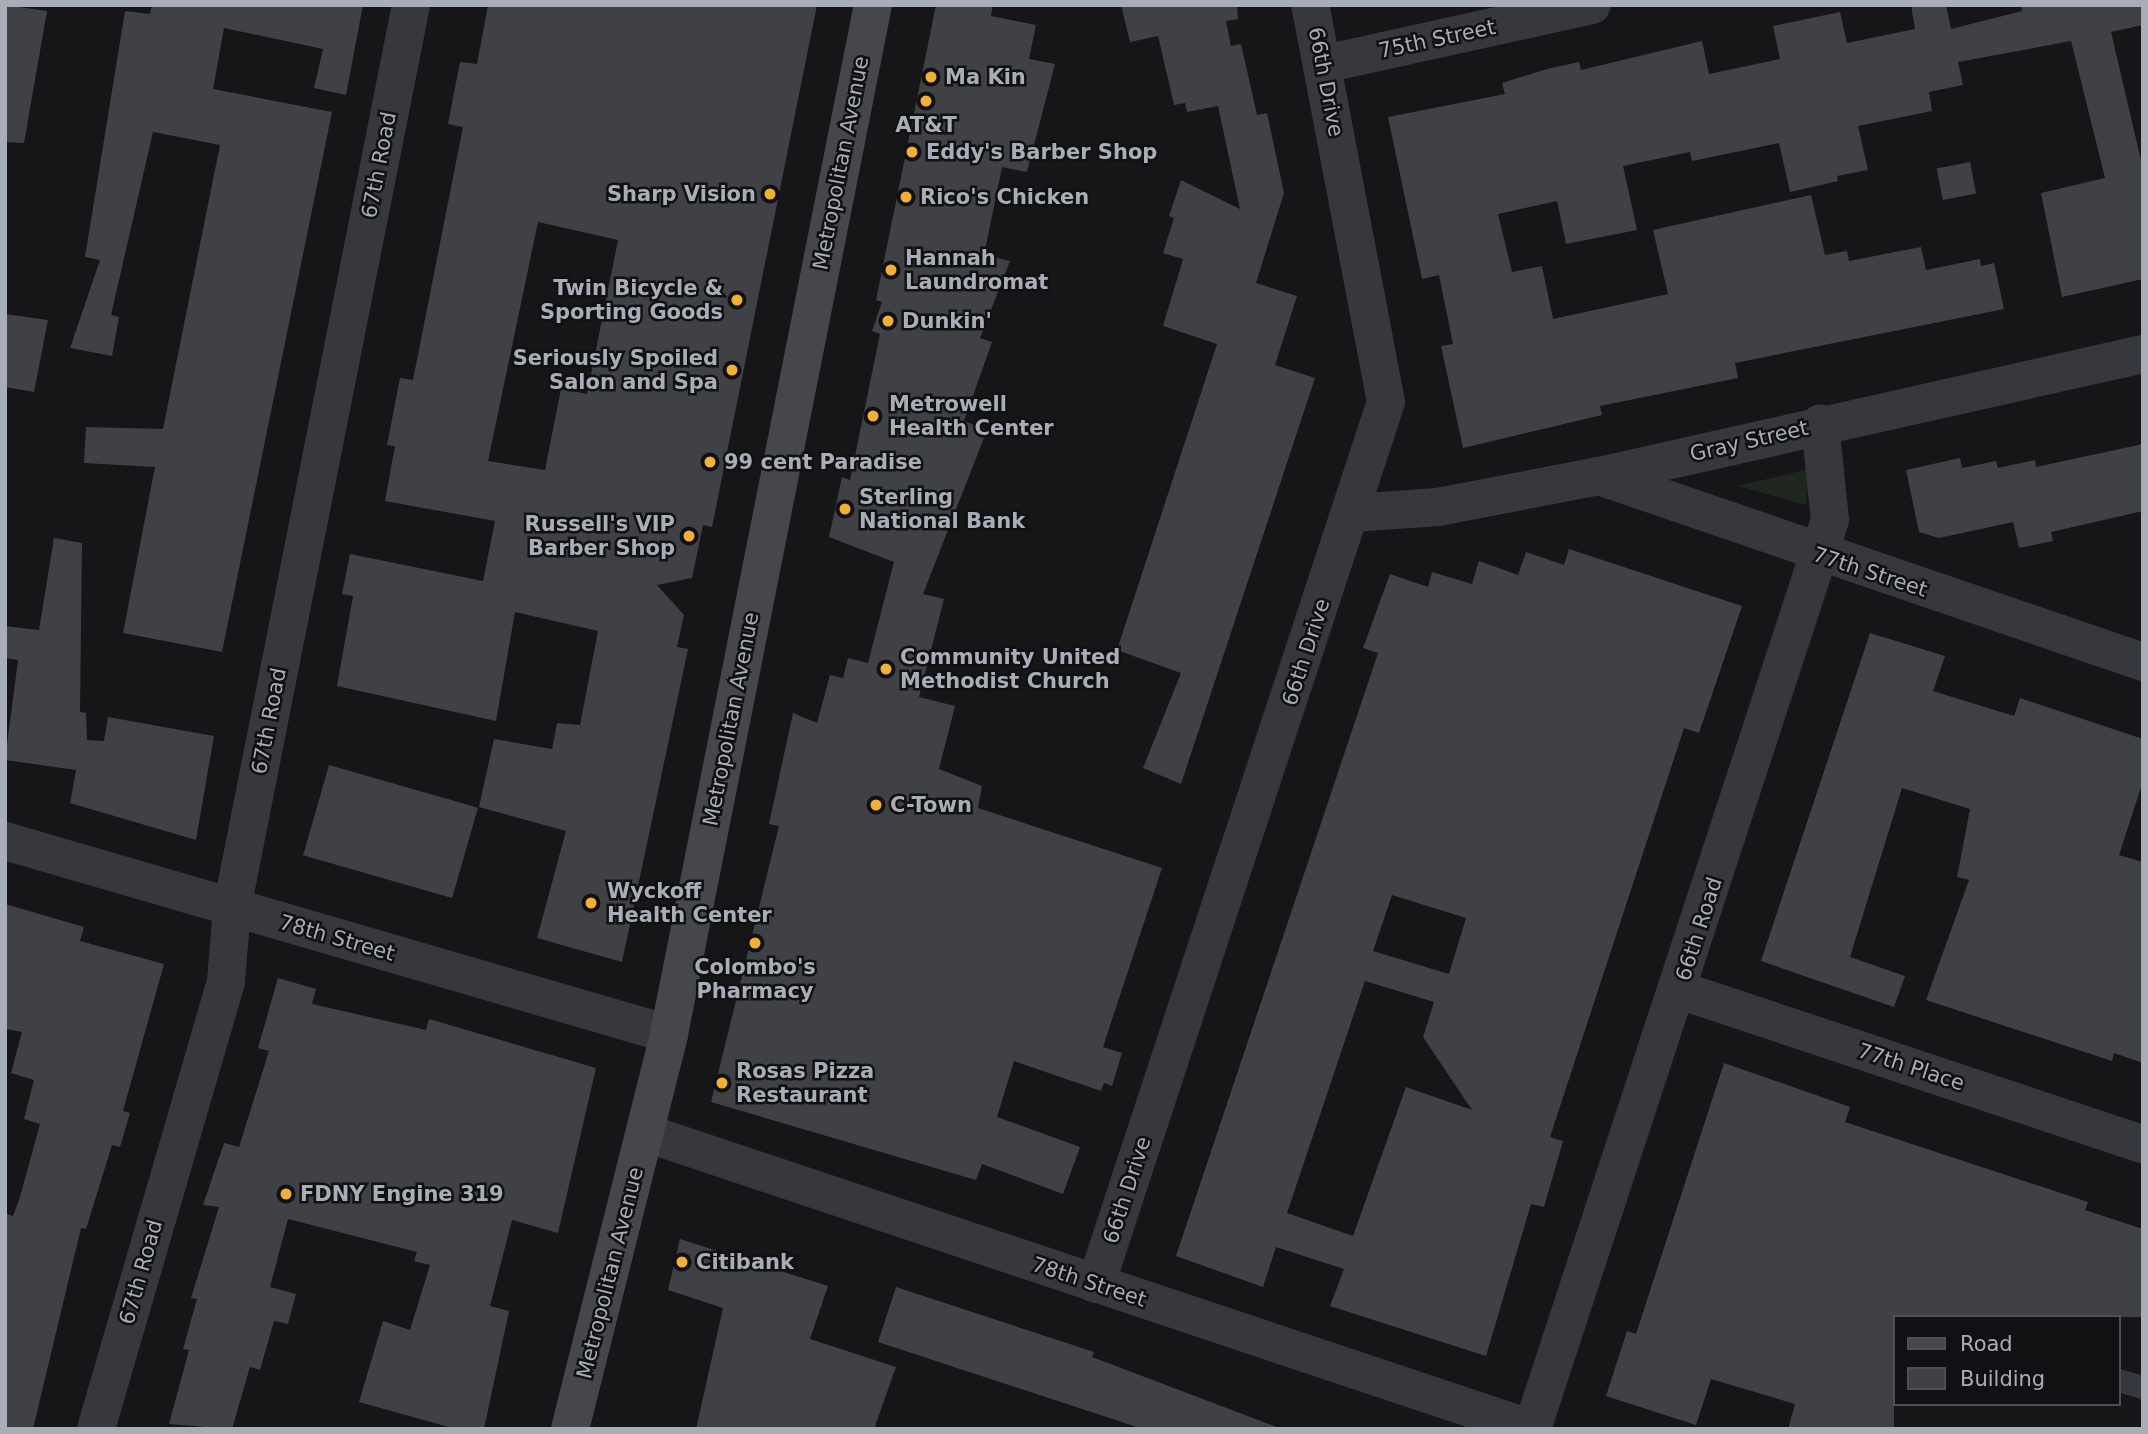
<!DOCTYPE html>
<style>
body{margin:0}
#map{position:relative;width:2148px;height:1434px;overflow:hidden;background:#161618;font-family:"DejaVu Sans",sans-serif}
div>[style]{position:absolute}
.green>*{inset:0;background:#1e261f}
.building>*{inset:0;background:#404145;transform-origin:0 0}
.lane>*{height:23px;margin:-11.5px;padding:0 11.5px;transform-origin:11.5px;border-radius:11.5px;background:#37383d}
.street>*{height:38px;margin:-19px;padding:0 19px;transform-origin:19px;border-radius:19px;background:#37383d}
.secondary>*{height:38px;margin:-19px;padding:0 19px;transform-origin:19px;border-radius:19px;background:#45474d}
.dots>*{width:19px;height:19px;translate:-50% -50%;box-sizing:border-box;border:4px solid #111113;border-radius:50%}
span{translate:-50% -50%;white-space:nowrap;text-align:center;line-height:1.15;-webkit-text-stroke:5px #111113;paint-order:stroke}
.street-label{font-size:21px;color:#a8adb8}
.poi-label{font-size:21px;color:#a8adb8;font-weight:700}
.left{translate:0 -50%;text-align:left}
.right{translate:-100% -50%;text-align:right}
.frame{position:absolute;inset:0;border:7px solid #a8adb8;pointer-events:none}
.legend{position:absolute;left:1893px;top:1315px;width:228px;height:91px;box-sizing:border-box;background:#111113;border:2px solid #4d4f55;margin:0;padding:9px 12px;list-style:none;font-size:21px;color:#a8adb8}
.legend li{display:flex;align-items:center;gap:14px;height:35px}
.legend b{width:35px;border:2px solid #4d4f55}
</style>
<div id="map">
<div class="green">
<div style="clip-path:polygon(1810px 469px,1806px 505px,1737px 486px)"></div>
</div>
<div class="building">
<div style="clip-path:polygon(5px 5px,47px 11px,24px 143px,5px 142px)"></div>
<div style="clip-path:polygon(152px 5px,363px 5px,346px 95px,314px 88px,323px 49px,224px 28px,213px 89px,332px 112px,222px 652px,123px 633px,155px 467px,84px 463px,86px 427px,163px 429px,220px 145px,153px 132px,111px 315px,119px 317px,112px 356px,70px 348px,100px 260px,85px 257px,125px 11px,150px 14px)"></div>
<div style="clip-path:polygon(evenodd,488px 5px,817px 5px,712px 527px,703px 525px,692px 578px,657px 585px,684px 615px,677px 647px,688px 649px,622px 962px,537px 938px,566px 831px,479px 807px,494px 739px,552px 749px,557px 723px,580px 725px,598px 631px,515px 612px,496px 721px,337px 686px,353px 596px,342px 594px,350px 554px,483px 581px,495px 521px,385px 501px,395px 446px,387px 445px,400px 378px,413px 380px,463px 127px,448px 124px,460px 62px,477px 64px,488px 5px,538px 222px,618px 240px,587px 394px,561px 389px,545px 470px,488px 461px,538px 222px)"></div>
<div style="clip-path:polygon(936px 5px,993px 5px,991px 16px,1036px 25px,1029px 59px,1055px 64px,1027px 172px,1002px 167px,984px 255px,1010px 261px,980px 338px,992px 342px,964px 421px,987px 430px,923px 594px,944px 599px,919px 697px,955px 706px,939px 769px,982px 786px,978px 808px,1162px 868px,1103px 1047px,1122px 1053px,1112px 1086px,1104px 1083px,1101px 1091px,1014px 1061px,997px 1117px,1080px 1147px,1063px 1194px,982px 1164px,976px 1180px,711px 1102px,779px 826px,769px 824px,793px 713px,817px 723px,830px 675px,843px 678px,848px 658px,868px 663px,894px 562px,829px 537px,842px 477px,850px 480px,880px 334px,872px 331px,882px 302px,876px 300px)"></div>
<div style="clip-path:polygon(1121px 5px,1237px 5px,1238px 19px,1226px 21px,1231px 46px,1241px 44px,1257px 115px,1267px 113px,1284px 193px,1256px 283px,1297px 296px,1275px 365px,1315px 378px,1181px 784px,1143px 768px,1181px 673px,1117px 650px,1217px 344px,1163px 326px,1183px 259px,1163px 253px,1174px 218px,1169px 216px,1181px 180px,1240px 209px,1218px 106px,1187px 112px,1185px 103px,1174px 105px,1158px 36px,1130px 42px)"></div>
<div style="clip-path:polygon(1911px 5px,1946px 5px,1951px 29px,2022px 11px,2021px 5px,2143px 5px,2143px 25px,2111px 32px,2143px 169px,2143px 279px,2062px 297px,2041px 193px,2105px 178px,2071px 41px,1958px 62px,1963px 85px,1929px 92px,1932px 111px,1858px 126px,1868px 170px,1837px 176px,1838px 181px,1790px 192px,1779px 143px,1692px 161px,1690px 152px,1623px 166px,1637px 230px,1566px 244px,1557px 201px,1498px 214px,1512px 272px,1542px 266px,1553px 319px,1668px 294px,1653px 230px,1811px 195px,1825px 255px,1847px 251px,1849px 261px,1921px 247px,1926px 270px,1980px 259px,1981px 266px,1994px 263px,2004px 309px,1735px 363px,1738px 378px,1600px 406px,1602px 415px,1463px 448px,1441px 346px,1453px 344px,1439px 275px,1422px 279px,1388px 117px,1505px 94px,1502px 83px,1547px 69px,1579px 62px,1581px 70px,1702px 41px,1709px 74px,1780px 59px,1773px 26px,1840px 12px,1847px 43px,1915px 29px)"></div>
<div style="left:1970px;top:162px;width:32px;height:34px;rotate:79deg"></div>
<div style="clip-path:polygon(5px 314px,48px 320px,34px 392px,5px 387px)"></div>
<div style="clip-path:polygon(2143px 444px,2143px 511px,2051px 532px,2053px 541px,2019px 548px,2013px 522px,1939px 538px,1919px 532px,1906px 470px,1960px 458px,1962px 468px,1996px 461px,1998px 468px,2035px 460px,2036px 467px)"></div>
<div style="clip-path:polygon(54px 538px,82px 543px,80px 712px,86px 713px,87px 740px,104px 741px,108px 717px,214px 736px,196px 840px,70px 803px,76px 770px,5px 760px,18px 660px,5px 658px,5px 626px,39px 630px)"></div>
<div style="clip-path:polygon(evenodd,1569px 549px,1742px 606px,1699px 733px,1684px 728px,1666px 783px,1550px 1137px,1563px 1141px,1544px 1207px,1531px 1204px,1486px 1356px,1330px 1306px,1344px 1269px,1276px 1247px,1263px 1287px,1176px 1256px,1378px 653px,1363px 648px,1390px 574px,1428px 587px,1432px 572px,1472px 584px,1479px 561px,1518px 575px,1526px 552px,1564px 565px,1569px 549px,1392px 895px,1466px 918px,1449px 974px,1373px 951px,1392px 895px,1569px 549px,1365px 981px,1434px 1002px,1423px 1037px,1472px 1110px,1406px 1087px,1353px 1236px,1287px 1213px,1365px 981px)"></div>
<div style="clip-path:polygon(1870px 633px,1945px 656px,1933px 691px,2014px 716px,2020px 698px,2143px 739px,2143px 781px,2119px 855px,2143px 862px,2143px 1063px,2114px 1053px,2112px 1061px,1926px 1000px,1969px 880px,1957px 877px,1970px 809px,1902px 788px,1850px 957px,1905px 976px,1894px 1007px,1761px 961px)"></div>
<div style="left:329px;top:765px;width:155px;height:94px;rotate:16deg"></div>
<div style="clip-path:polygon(5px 904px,84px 927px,80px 941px,164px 964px,123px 1111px,130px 1113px,120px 1147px,112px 1145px,86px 1229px,81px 1228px,33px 1429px,5px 1429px,5px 1213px,13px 1216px,20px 1197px,40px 1124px,24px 1119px,34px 1080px,11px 1073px,22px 1032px,5px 1029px)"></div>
<div style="clip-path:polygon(278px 978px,316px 989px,312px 1004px,426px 1030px,429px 1019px,596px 1068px,558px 1233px,512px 1220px,490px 1306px,509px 1311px,484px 1429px,456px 1429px,359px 1402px,383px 1321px,410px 1330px,430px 1265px,414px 1261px,417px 1252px,288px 1219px,270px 1287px,296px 1294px,288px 1324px,274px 1321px,260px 1370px,250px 1367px,232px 1429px,169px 1424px,189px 1350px,183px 1349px,197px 1299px,191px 1298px,219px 1207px,203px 1205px,224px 1143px,239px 1147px,269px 1051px,258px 1048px)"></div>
<div style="clip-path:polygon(1724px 1063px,1850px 1107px,1845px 1122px,2088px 1202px,2085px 1210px,2143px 1229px,2143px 1317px,1894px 1317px,1894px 1429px,1788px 1429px,1795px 1404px,1711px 1379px,1696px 1425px,1606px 1396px,1627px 1331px,1636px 1334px)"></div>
<div style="clip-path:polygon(680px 1239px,828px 1286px,810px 1339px,896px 1367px,874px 1429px,696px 1429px,723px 1308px,668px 1290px)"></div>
<div style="clip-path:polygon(896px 1287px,1094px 1352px,1092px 1357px,1282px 1429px,1143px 1429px,878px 1342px)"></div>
</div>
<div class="lane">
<div style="left:2118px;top:1380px;width:26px;rotate:16deg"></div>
</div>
<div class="street">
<div style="left:1324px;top:64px;width:274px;rotate:-12.4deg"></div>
<div style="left:1599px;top:476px;width:575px;rotate:18.88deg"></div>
<div style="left:1353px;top:513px;width:85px;rotate:-4deg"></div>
<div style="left:1438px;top:507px;width:164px;rotate:-10.9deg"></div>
<div style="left:1599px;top:476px;width:558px;rotate:-12.64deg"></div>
<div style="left:5px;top:841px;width:691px;rotate:16.21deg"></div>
<div style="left:1679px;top:990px;width:489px;rotate:18.4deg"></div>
<div style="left:646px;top:1133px;width:934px;rotate:18.47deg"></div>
<div style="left:1096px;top:1284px;width:928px;rotate:-71.8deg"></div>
<div style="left:1386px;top:402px;width:404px;rotate:-100.8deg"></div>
<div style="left:96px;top:1429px;width:466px;rotate:-73.8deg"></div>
<div style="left:226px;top:981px;width:73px;rotate:-85.3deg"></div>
<div style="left:232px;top:908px;width:921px;rotate:-78.79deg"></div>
<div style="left:1532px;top:1429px;width:957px;rotate:-71.85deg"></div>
<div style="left:1830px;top:520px;width:97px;rotate:-95.9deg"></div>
</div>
<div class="secondary">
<div style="left:570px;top:1429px;width:407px;rotate:-75.9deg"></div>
<div style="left:669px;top:1034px;width:1049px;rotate:-78.79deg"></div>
</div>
<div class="dots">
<div style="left:931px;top:77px;background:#f2b134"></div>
<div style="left:926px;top:101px;background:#f2b134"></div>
<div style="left:912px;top:152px;background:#f2b134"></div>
<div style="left:770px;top:194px;background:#f2b134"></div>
<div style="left:906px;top:197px;background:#f2b134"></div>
<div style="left:891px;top:270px;background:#f2b134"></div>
<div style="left:737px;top:300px;background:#f2b134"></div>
<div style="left:888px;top:321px;background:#f2b134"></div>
<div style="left:732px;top:370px;background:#f2b134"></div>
<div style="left:873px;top:416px;background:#f2b134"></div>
<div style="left:710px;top:462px;background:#f2b134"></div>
<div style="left:845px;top:509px;background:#f2b134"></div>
<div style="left:689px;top:536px;background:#f2b134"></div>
<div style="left:886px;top:669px;background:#f2b134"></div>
<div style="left:876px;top:805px;background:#f2b134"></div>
<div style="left:591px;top:903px;background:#f2b134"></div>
<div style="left:755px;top:943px;background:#f2b134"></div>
<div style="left:722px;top:1083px;background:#f2b134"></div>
<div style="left:286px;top:1194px;background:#f2b134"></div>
<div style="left:682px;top:1262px;background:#f2b134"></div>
</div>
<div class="street-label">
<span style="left:1437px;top:39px;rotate:-12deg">75th Street</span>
<span style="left:1326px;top:82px;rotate:79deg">66th Drive</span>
<span style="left:841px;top:163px;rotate:-79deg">Metropolitan Avenue</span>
<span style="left:379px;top:165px;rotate:-79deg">67th Road</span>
<span style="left:1749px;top:441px;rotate:-13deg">Gray Street</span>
<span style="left:1870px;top:572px;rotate:18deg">77th Street</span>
<span style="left:1306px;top:652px;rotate:-72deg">66th Drive</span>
<span style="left:731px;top:719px;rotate:-79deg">Metropolitan Avenue</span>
<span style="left:269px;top:721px;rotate:-79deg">67th Road</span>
<span style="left:1699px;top:929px;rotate:-72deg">66th Road</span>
<span style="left:337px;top:938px;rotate:16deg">78th Street</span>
<span style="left:1911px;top:1067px;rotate:18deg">77th Place</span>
<span style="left:1127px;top:1190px;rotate:-72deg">66th Drive</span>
<span style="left:141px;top:1272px;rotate:-74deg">67th Road</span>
<span style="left:610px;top:1273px;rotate:-76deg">Metropolitan Avenue</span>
<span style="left:1089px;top:1282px;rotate:18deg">78th Street</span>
</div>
<div class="poi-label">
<span class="left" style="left:945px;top:77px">Ma Kin</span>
<span style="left:926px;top:125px">AT&amp;T</span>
<span class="left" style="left:926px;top:152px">Eddy's Barber Shop</span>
<span class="right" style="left:756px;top:194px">Sharp Vision</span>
<span class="left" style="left:920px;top:197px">Rico's Chicken</span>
<span class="left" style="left:905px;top:270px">Hannah<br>Laundromat</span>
<span class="right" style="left:723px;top:300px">Twin Bicycle &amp;<br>Sporting Goods</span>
<span class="left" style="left:902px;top:321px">Dunkin'</span>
<span class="right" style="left:718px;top:370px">Seriously Spoiled<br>Salon and Spa</span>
<span class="left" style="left:889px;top:416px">Metrowell<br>Health Center</span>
<span class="left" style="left:724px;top:462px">99 cent Paradise</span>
<span class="left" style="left:859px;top:509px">Sterling<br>National Bank</span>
<span class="right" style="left:675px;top:536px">Russell's VIP<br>Barber Shop</span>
<span class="left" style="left:900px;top:669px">Community United<br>Methodist Church</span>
<span class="left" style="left:890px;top:805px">C-Town</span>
<span class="left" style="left:607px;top:903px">Wyckoff<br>Health Center</span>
<span style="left:755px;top:979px">Colombo's<br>Pharmacy</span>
<span class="left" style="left:736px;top:1083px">Rosas Pizza<br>Restaurant</span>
<span class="left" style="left:300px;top:1194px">FDNY Engine 319</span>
<span class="left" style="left:696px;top:1262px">Citibank</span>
</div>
<div class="frame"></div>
<ul class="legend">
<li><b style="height:9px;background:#45474d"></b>Road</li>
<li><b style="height:19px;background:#404145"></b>Building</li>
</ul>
</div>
